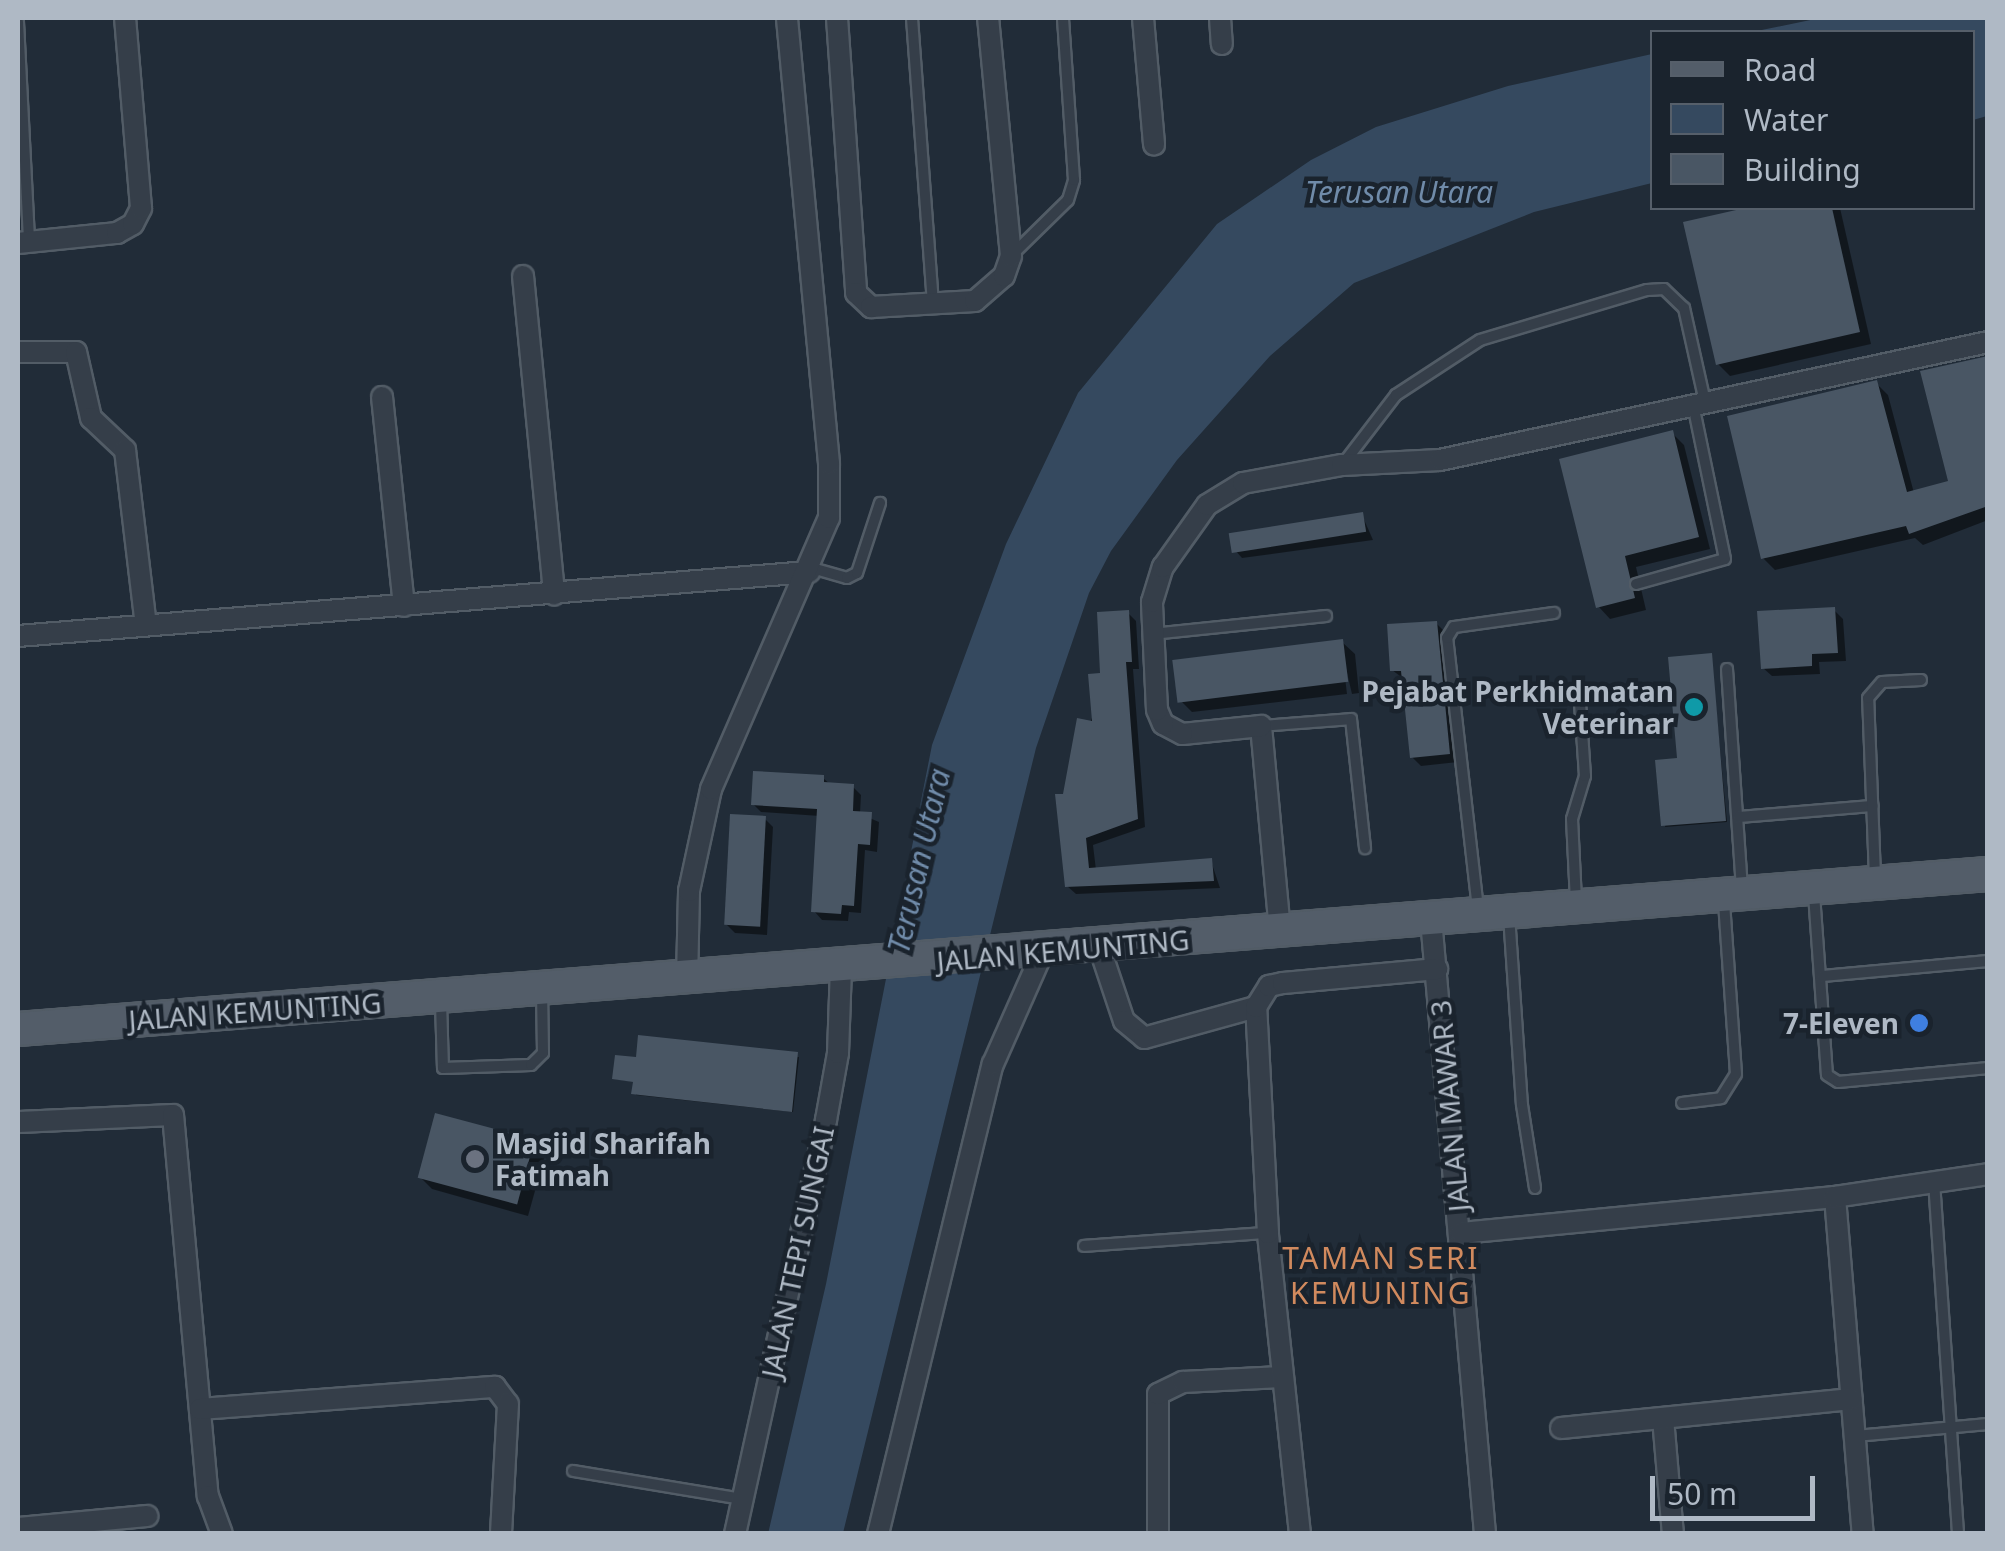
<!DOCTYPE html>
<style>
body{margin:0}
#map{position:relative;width:2005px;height:1551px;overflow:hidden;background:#212c38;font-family:"Noto Sans",sans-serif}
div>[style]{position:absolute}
.water>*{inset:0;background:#35495f}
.shadow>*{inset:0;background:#0007}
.building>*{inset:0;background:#495664;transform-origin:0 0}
.roads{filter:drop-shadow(2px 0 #525c66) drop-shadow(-2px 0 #525c66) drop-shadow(0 2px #525c66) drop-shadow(0 -2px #525c66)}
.lane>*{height:10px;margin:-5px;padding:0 5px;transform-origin:5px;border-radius:5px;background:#353e49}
.street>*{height:20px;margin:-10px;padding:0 10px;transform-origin:10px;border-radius:10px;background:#353e49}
.primary>*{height:32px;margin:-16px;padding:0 16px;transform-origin:16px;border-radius:16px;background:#535d69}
.dots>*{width:28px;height:28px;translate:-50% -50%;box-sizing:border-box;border:5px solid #1a232d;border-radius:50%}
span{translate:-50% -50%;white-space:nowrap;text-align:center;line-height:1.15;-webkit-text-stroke:9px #1a232d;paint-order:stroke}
.poi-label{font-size:28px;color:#afb9c5;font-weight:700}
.right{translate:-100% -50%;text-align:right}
.left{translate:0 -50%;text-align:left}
.street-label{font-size:28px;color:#afb9c5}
.water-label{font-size:30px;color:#708ba9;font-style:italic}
.neighbourhood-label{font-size:30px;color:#d18a5e;letter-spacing:2.5px}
.frame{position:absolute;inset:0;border:20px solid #afb9c5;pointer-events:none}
.legend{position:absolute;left:1650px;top:30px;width:325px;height:180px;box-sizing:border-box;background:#1a232d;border:2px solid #565f6a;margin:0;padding:12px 18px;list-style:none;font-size:30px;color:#afb9c5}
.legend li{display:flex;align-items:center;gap:20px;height:50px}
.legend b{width:50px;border:2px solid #565f6a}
.scale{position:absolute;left:1650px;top:1476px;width:165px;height:45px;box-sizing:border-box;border:5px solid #afb9c5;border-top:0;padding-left:12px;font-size:30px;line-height:35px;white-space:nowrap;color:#afb9c5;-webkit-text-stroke:8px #1a232d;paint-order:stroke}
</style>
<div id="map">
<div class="water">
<div style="clip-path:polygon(1820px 18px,1987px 18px,1987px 116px,1973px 120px,1972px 32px,1752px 32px)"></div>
<div style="clip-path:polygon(1652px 54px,1652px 183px,1534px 212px,1354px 283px,1270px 356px,1177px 460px,1111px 551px,1089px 593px,1036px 748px,843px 1533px,768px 1534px,826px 1284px,932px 745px,1006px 544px,1078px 393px,1217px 224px,1311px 160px,1376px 127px,1508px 86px)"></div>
</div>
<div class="shadow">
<div style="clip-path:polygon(1756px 208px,1840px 208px,1871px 344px,1730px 376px,1718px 364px,1686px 223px)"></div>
<div style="clip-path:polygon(1988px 358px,1988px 520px,1923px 545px,1915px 538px,1775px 570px,1763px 558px,1876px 383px,1888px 395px,1914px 493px,1951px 483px)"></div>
<div style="clip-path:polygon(1672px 433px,1684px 445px,1710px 549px,1636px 567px,1646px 610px,1610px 619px,1598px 606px)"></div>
<div style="clip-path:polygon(1362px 515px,1373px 540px,1242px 558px,1234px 549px)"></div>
<div style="clip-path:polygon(1834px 610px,1843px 619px,1846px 661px,1819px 662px,1820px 674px,1772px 676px,1763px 668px)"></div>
<div style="clip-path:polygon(1128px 613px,1136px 621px,1139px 669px,1133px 669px,1145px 827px,1093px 845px,1096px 870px,1211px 861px,1220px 888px,1076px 894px,1067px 886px,1065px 796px)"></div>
<div style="clip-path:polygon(1436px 623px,1445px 632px,1458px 762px,1421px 766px,1412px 757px,1404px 679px,1392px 670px)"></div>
<div style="clip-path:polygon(1342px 642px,1355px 654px,1359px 693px,1352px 694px,1342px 652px,1347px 694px,1192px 712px,1180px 700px)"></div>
<div style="clip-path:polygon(1711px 656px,1727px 822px,1665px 827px,1679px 760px)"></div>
<div style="clip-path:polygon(823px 778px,831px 785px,853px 787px,861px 795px,860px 814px,879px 822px,877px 852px,865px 850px,861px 913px,849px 912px,848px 921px,822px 920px,814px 911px,820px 816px,761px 812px,753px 804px)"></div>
<div style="clip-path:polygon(764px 818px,773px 827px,767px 935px,735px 933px,726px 924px)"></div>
<div style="clip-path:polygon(799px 1057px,793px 1112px,636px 1095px,635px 1082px,615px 1079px)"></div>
<div style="clip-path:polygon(533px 1143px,545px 1155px,528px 1216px,432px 1189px,420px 1177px)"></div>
</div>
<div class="building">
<div style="clip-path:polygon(1745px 208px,1832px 208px,1860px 332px,1716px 365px,1683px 222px)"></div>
<div style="clip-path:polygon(1988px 356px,1988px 506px,1909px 534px,1906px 526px,1761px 559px,1727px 416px,1877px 380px,1907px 492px,1948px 481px,1920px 371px)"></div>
<div style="clip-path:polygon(1673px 430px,1699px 537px,1625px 556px,1635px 598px,1596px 608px,1559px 459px)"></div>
<div style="left:1363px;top:512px;width:20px;height:136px;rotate:81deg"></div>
<div style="clip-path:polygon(1835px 607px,1838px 653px,1812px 654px,1812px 666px,1761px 669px,1757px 611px)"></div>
<div style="clip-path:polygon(1129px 610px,1132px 662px,1126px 662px,1138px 819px,1086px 838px,1089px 868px,1212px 858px,1214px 881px,1065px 887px,1055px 794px,1063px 794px,1077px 718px,1092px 721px,1088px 674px,1100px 673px,1097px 612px)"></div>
<div style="clip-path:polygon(1437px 621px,1450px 754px,1410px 758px,1401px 671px,1390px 671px,1387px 624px)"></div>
<div style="left:1343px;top:639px;width:43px;height:172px;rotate:83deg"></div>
<div style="clip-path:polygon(1712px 653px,1726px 821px,1661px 826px,1655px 760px,1677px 758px,1668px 657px)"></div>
<div style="clip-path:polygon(753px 771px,824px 775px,824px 782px,854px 784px,853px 811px,872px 812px,870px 845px,858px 844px,854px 906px,842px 905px,841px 914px,811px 912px,817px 809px,751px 805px)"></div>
<div style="left:730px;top:814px;width:36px;height:111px;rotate:3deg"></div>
<div style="clip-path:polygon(638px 1035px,798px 1052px,792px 1112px,631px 1094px,633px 1082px,612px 1079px,615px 1055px,636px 1057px)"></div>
<div style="left:435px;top:1113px;width:103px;height:67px;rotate:15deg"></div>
</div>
<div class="roads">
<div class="lane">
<div style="left:912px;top:18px;width:289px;rotate:85.8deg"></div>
<div style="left:18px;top:22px;width:220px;rotate:87.1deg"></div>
<div style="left:1012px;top:255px;width:78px;rotate:-44.5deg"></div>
<div style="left:1068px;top:200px;width:21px;rotate:-73deg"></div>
<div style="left:1074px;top:180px;width:162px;rotate:-93.9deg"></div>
<div style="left:1343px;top:464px;width:87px;rotate:-52.5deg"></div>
<div style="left:1396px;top:395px;width:100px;rotate:-33.2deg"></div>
<div style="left:1480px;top:340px;width:174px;rotate:-16.7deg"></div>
<div style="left:1647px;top:290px;width:17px;rotate:-3deg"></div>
<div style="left:1664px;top:289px;width:28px;rotate:44deg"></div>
<div style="left:1684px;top:308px;width:96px;rotate:77.4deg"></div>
<div style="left:812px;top:568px;width:36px;rotate:16deg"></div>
<div style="left:847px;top:578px;width:11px;rotate:-27deg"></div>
<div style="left:857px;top:573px;width:74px;rotate:-71.8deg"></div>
<div style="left:1636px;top:584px;width:92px;rotate:-15.7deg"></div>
<div style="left:1725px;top:559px;width:158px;rotate:-101.7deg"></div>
<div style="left:1152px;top:634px;width:175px;rotate:-5.9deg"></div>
<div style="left:1727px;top:669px;width:220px;rotate:86.1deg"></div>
<div style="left:1261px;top:726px;width:90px;rotate:-4.4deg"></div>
<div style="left:1351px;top:719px;width:130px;rotate:83.8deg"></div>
<div style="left:1738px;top:817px;width:135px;rotate:-4.7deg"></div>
<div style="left:1875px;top:877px;width:179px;rotate:-92.2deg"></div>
<div style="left:1868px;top:698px;width:21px;rotate:-49deg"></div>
<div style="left:1882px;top:682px;width:39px;rotate:-3deg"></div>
<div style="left:1814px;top:894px;width:181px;rotate:85.9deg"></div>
<div style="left:1827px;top:1075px;width:13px;rotate:32deg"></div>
<div style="left:1838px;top:1082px;width:151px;rotate:-5.3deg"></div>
<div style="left:1576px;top:901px;width:82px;rotate:-92.8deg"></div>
<div style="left:1572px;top:819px;width:45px;rotate:-73.2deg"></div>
<div style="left:1585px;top:776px;width:89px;rotate:-93.9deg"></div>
<div style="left:1478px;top:909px;width:273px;rotate:-96.5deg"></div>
<div style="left:1447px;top:638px;width:13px;rotate:-58deg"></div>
<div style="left:1454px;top:627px;width:101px;rotate:-8deg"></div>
<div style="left:1509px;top:915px;width:190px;rotate:86.1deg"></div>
<div style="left:1522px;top:1105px;width:84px;rotate:81.1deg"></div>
<div style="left:1822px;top:976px;width:167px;rotate:-5.2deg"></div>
<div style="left:441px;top:1002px;width:66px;rotate:88.3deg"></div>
<div style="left:443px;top:1068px;width:88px;rotate:-2deg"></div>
<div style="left:531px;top:1065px;width:17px;rotate:-45deg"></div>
<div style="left:543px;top:1053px;width:62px;rotate:-90.9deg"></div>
<div style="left:1682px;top:1103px;width:39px;rotate:-7deg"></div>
<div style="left:1721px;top:1098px;width:28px;rotate:-58deg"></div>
<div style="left:1736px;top:1074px;width:173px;rotate:-94deg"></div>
<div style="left:1934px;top:1181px;width:354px;rotate:86.1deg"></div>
<div style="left:1084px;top:1246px;width:183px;rotate:-4.1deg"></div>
<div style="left:1855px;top:1436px;width:134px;rotate:-5.2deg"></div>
<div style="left:573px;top:1471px;width:171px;rotate:9.4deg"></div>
</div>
<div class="street">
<div style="left:837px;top:18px;width:276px;rotate:86deg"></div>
<div style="left:856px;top:293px;width:21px;rotate:43deg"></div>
<div style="left:871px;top:307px;width:104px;rotate:-3.3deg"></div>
<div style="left:975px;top:301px;width:38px;rotate:-41deg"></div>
<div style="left:1004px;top:276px;width:21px;rotate:-71deg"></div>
<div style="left:1011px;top:256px;width:239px;rotate:-95.5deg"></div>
<div style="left:1143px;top:18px;width:127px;rotate:85deg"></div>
<div style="left:1220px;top:18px;width:26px;rotate:86deg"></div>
<div style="left:18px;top:243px;width:100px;rotate:-5.8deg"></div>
<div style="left:117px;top:233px;width:18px;rotate:-29deg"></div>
<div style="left:133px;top:224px;width:18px;rotate:-63deg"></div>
<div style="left:141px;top:208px;width:191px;rotate:-94.8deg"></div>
<div style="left:523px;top:276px;width:320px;rotate:84.4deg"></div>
<div style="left:18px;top:352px;width:58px"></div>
<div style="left:76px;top:352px;width:68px;rotate:77.2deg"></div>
<div style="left:91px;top:418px;width:47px;rotate:43.3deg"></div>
<div style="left:125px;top:450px;width:176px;rotate:83.2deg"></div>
<div style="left:382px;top:397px;width:210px;rotate:84deg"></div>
<div style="left:18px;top:636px;width:794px;rotate:-4.63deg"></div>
<div style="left:1431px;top:919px;width:617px;rotate:84.98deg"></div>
<div style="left:1280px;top:931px;width:206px;rotate:-95.3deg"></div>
<div style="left:1261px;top:726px;width:79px;rotate:174.2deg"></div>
<div style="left:1182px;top:734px;width:21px;rotate:-152deg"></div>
<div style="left:1163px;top:724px;width:15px;rotate:-113deg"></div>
<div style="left:1157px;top:710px;width:108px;rotate:-92.7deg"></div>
<div style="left:1152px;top:602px;width:37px;rotate:-73deg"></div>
<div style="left:1163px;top:567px;width:76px;rotate:-54.6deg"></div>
<div style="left:1207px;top:505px;width:42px;rotate:-31.4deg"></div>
<div style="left:1243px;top:483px;width:101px;rotate:-10.3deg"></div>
<div style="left:1342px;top:465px;width:98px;rotate:-2.9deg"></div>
<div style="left:1440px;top:460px;width:561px;rotate:-12.15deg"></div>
<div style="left:1099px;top:946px;width:79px;rotate:71.6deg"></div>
<div style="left:1124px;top:1021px;width:26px;rotate:40deg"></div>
<div style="left:1144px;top:1038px;width:116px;rotate:-15.5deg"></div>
<div style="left:687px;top:980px;width:89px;rotate:-88.7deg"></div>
<div style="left:689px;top:891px;width:104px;rotate:-77.8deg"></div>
<div style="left:711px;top:789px;width:296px;rotate:-66.5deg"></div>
<div style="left:829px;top:518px;width:55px;rotate:-90deg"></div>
<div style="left:829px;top:463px;width:447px;rotate:-95.4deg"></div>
<div style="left:18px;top:1122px;width:155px;rotate:-2.6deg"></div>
<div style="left:173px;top:1115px;width:383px;rotate:84.8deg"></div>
<div style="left:208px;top:1496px;width:40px;rotate:69.8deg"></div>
<div style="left:1835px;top:1197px;width:338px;rotate:85.3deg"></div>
<div style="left:1461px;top:1233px;width:376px;rotate:-5.5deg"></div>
<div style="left:1835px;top:1197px;width:155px;rotate:-8.5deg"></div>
<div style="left:200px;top:1409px;width:296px;rotate:-4.3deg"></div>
<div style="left:495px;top:1387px;width:21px;rotate:53deg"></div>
<div style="left:508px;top:1404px;width:130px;rotate:93.1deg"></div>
<div style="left:1663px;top:1418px;width:116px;rotate:85.1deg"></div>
<div style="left:1561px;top:1428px;width:292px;rotate:-5.7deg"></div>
<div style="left:18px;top:1528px;width:130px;rotate:-5.3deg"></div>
<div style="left:735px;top:1534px;width:424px;rotate:-77.6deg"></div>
<div style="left:826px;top:1120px;width:68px;rotate:-79.8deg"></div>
<div style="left:838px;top:1053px;width:84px;rotate:-88deg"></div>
<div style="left:878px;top:1534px;width:484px;rotate:-76.3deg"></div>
<div style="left:993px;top:1064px;width:124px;rotate:-66.1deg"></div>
<div style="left:1158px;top:1534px;width:140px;rotate:-90deg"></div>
<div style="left:1158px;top:1394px;width:28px;rotate:-26deg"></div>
<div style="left:1183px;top:1382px;width:98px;rotate:-2.9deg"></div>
<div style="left:1300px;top:1534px;width:303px;rotate:-96.1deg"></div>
<div style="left:1268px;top:1233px;width:226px;rotate:-93deg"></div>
<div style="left:1256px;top:1007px;width:25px;rotate:-58deg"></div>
<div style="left:1269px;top:986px;width:14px;rotate:-12deg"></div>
<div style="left:1283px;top:983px;width:155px;rotate:-5.2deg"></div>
</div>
<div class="primary">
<div style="left:18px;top:1029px;width:1976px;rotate:-4.5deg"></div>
</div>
</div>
<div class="dots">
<div style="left:1694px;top:707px;background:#0f9aa8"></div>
<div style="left:1919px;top:1023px;background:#3f7fe0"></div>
<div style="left:475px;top:1159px;background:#6b7280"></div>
</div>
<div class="poi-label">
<span class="right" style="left:1674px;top:707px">Pejabat Perkhidmatan<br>Veterinar</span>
<span class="right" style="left:1899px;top:1023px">7-Eleven</span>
<span class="left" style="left:495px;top:1159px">Masjid Sharifah<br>Fatimah</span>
</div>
<div class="street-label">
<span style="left:1063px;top:950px;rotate:-5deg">JALAN KEMUNTING</span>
<span style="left:255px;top:1011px;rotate:-4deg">JALAN KEMUNTING</span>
<span style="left:1449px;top:1106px;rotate:-95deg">JALAN MAWAR 3</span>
<span style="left:797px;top:1252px;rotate:-78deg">JALAN TEPI SUNGAI</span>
</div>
<div class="water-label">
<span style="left:1399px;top:192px">Terusan Utara</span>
<span style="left:919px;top:861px;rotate:-77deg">Terusan Utara</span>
</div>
<div class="neighbourhood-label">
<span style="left:1381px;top:1275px">TAMAN SERI<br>KEMUNING</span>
</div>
<div class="frame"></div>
<ul class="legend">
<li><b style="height:12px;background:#535d69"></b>Road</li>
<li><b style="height:28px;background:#35495f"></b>Water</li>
<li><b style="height:28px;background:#495664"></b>Building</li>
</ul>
<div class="scale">50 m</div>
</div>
